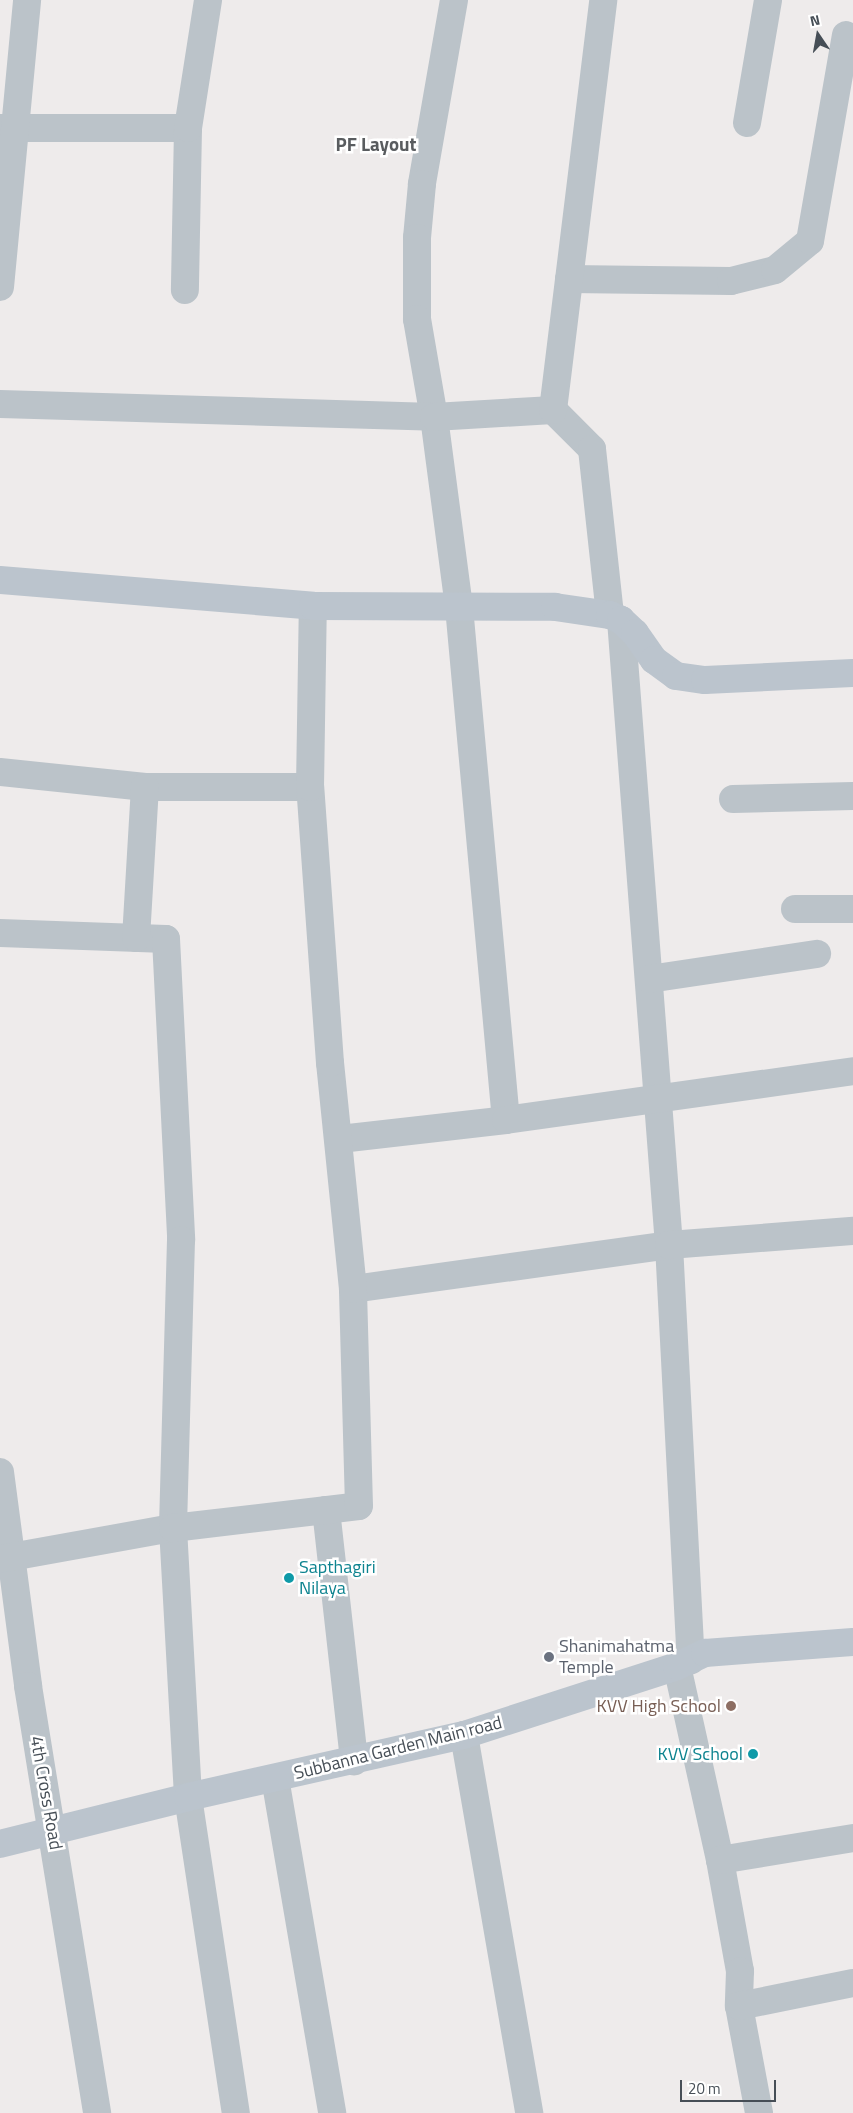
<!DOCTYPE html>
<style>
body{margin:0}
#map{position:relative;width:853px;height:2113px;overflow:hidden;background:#eeebeb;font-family:"Titillium Web",sans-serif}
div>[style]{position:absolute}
.street>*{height:28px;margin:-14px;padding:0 14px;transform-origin:14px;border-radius:14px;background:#bbc3c9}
.secondary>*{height:28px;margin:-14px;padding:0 14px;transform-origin:14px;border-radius:14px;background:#bbc4cd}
.dots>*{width:14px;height:14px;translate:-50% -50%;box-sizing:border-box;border:2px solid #fff;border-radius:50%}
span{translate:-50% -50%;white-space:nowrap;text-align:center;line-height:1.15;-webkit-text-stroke:5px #fff;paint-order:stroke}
.culture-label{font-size:18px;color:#0d838f}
.left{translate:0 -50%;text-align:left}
.right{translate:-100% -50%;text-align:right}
.worship-label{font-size:18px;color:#5b616d}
.education-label{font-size:18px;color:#785e54}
.street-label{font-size:18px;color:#464e56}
.neighbourhood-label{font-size:19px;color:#595c5f;font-weight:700}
.north{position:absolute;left:793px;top:10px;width:50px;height:50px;-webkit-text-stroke:4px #fff;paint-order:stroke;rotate:348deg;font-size:14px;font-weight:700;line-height:20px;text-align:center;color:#464e56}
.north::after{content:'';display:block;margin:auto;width:18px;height:22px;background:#464e56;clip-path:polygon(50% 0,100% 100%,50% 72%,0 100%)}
.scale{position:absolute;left:680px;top:2080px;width:96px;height:22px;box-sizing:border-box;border:2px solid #464e56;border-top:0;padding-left:6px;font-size:15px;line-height:18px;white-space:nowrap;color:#464e56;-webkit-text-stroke:4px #fff;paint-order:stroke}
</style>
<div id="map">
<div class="street">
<div style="left:454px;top:0;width:187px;rotate:99.9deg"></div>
<div style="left:422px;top:184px;width:54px;rotate:95.3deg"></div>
<div style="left:417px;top:238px;width:81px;rotate:90deg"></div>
<div style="left:417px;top:319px;width:99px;rotate:80.2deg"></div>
<div style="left:434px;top:417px;width:192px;rotate:82.5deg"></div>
<div style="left:459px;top:607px;width:515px;rotate:84.77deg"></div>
<div style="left:747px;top:123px;width:125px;rotate:-80.3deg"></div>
<div style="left:0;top:128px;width:188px"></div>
<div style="left:188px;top:128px;width:162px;rotate:91.1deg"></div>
<div style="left:188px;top:128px;width:130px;rotate:-81.1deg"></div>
<div style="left:569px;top:279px;width:162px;rotate:0.7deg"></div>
<div style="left:731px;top:281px;width:45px;rotate:-14deg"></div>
<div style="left:775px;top:270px;width:45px;rotate:-39.6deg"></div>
<div style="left:810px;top:241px;width:209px;rotate:-80.1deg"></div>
<div style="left:0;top:287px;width:288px;rotate:-84.6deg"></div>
<div style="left:0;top:404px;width:434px;rotate:1.7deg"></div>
<div style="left:434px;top:417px;width:119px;rotate:-3.4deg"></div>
<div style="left:553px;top:410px;width:55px;rotate:45deg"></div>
<div style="left:592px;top:449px;width:167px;rotate:83.8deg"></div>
<div style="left:553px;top:410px;width:413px;rotate:-83deg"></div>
<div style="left:621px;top:620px;width:627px;rotate:85.61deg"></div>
<div style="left:669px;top:1245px;width:416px;rotate:87deg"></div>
<div style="left:0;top:772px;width:146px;rotate:5.9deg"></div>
<div style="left:145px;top:787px;width:165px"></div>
<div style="left:733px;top:799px;width:120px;rotate:-1.4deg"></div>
<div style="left:795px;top:909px;width:58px"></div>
<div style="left:0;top:933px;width:166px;rotate:2.1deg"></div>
<div style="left:166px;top:939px;width:301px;rotate:87.1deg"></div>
<div style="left:181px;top:1240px;width:288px;rotate:91.6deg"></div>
<div style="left:173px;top:1528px;width:269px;rotate:86.8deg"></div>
<div style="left:188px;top:1797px;width:320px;rotate:81.4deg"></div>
<div style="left:136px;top:938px;width:151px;rotate:-86.6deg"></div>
<div style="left:649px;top:979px;width:170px;rotate:-8.5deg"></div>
<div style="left:340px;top:1139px;width:167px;rotate:-6.5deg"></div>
<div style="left:506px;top:1120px;width:350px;rotate:-8deg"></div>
<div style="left:353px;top:1289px;width:319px;rotate:-7.9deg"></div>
<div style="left:669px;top:1245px;width:185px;rotate:-4.4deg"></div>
<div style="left:0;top:1472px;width:216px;rotate:82.5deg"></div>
<div style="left:28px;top:1686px;width:433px;rotate:80.8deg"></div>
<div style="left:326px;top:1510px;width:253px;rotate:83.6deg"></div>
<div style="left:0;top:1559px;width:176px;rotate:-10.2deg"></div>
<div style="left:173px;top:1528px;width:187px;rotate:-6.7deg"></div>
<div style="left:359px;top:1506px;width:217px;rotate:-91.6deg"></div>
<div style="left:353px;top:1289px;width:227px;rotate:-95.8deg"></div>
<div style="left:330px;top:1063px;width:277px;rotate:-94.1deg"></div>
<div style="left:310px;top:787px;width:181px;rotate:-89.1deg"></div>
<div style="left:677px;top:1666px;width:199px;rotate:77.5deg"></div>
<div style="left:720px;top:1860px;width:113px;rotate:79.8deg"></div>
<div style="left:740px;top:1971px;width:35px;rotate:92deg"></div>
<div style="left:739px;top:2006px;width:109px;rotate:79.4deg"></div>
<div style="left:464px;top:1735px;width:384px;rotate:80.2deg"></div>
<div style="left:275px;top:1778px;width:340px;rotate:80.3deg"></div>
<div style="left:720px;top:1860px;width:135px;rotate:-9.4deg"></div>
<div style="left:739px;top:2006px;width:116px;rotate:-11.4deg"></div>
</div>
<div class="secondary">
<div style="left:0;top:580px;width:314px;rotate:4.7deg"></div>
<div style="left:313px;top:606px;width:242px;rotate:0.2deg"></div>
<div style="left:555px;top:607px;width:56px;rotate:8.3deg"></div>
<div style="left:610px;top:615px;width:12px;rotate:24deg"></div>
<div style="left:621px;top:620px;width:19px;rotate:43deg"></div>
<div style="left:635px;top:633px;width:33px;rotate:55deg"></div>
<div style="left:654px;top:660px;width:27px;rotate:36deg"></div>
<div style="left:676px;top:676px;width:29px;rotate:8deg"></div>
<div style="left:705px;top:680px;width:148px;rotate:-2.7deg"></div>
<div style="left:0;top:1844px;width:194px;rotate:-14deg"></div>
<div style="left:188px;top:1797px;width:283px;rotate:-12.7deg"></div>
<div style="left:464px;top:1735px;width:224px;rotate:-17.9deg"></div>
<div style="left:677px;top:1666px;width:31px;rotate:-25deg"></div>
<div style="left:705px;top:1653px;width:148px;rotate:-4.3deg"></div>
</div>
<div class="dots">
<div style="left:289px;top:1578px;background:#0f9aa8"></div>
<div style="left:549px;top:1657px;background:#6b7280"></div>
<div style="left:731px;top:1706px;background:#8d6e63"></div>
<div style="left:753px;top:1754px;background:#0f9aa8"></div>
</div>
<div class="culture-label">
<span class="left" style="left:299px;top:1578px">Sapthagiri<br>Nilaya</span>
<span class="right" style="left:743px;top:1754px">KVV School</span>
</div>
<div class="worship-label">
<span class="left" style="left:559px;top:1657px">Shanimahatma<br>Temple</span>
</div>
<div class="education-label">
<span class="right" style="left:721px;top:1706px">KVV High School</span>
</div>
<div class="street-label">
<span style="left:398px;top:1748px;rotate:-14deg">Subbanna Garden Main road</span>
<span style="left:46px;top:1793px;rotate:80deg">4th Cross Road</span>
</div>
<div class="neighbourhood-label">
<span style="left:376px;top:144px">PF Layout</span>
</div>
<div class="north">N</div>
<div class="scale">20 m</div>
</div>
